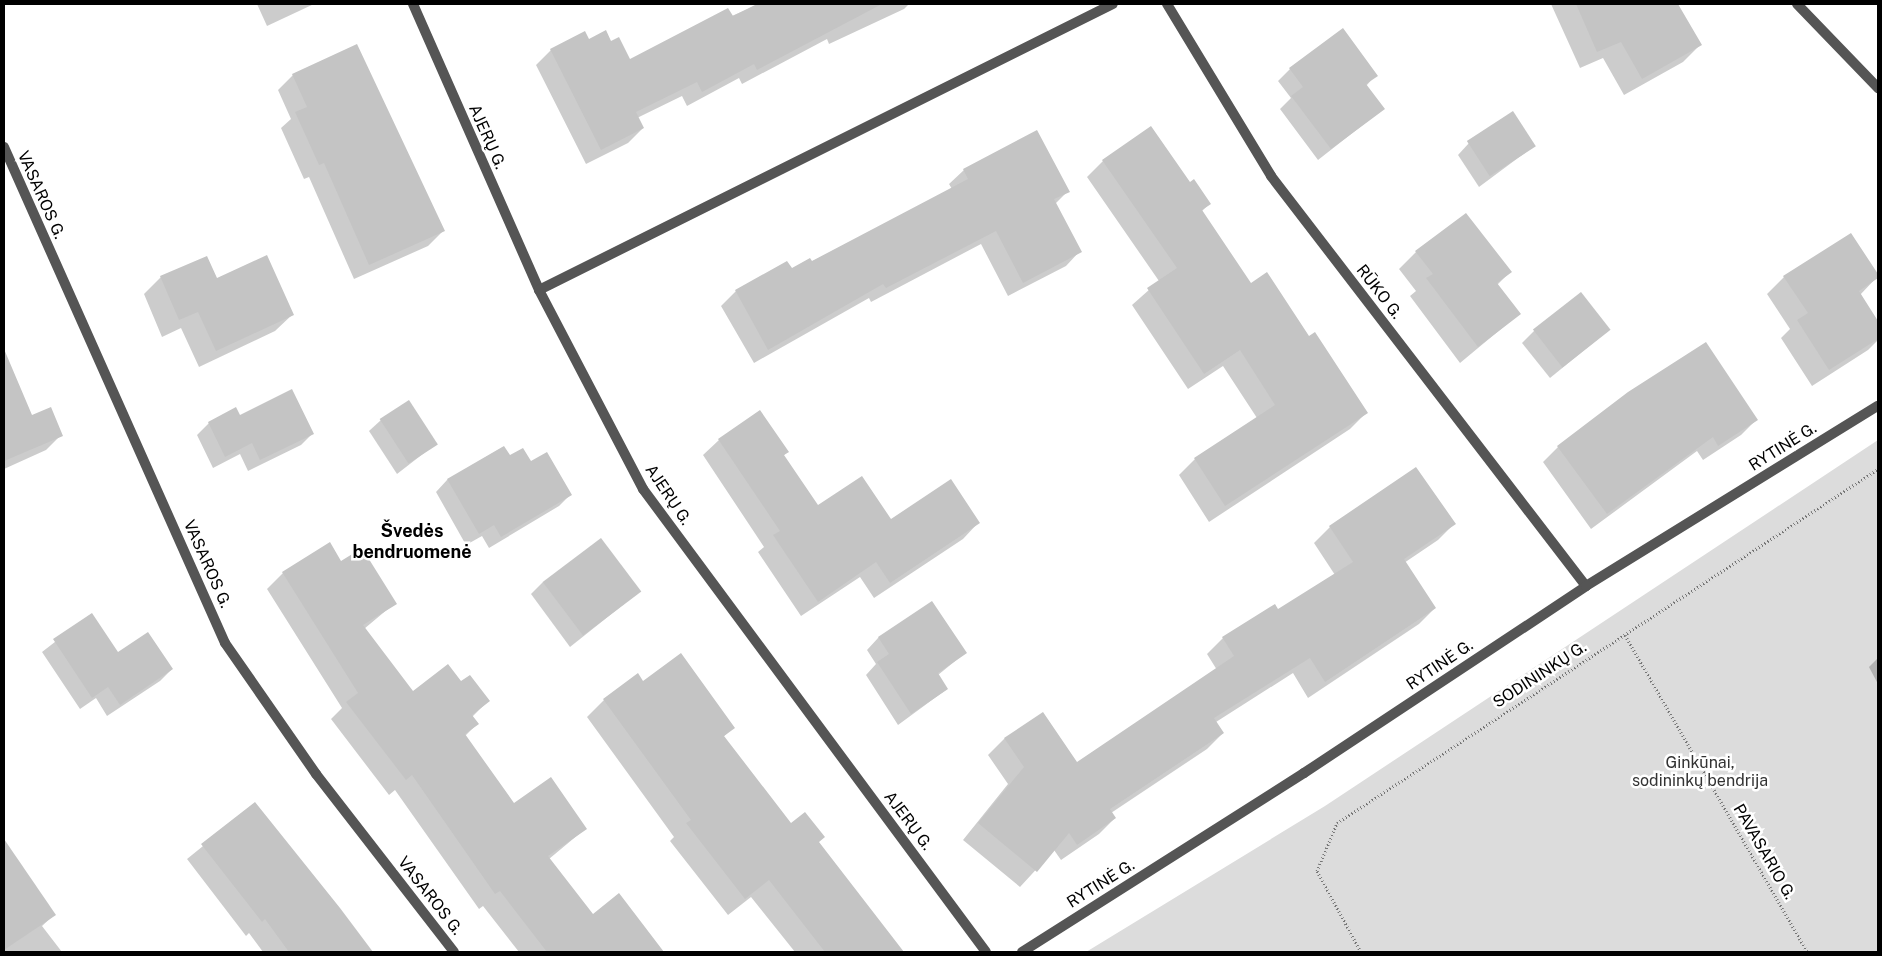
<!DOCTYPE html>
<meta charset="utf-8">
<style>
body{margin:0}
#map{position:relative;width:1882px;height:956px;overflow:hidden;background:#fff;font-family:"Public Sans",sans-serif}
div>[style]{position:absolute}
.green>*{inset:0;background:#dcdcdc}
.shadow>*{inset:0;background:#0003}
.building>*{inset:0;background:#c4c4c4;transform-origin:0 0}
.path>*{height:3px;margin-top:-1.5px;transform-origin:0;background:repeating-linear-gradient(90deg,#777 0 1px,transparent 0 3.5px)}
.minor>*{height:10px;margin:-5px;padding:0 5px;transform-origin:5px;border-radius:5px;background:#555}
span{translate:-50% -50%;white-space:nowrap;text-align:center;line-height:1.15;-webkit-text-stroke:5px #fff;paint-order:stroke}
.street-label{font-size:16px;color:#000}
.park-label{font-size:16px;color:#333}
.neighbourhood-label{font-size:18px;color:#000;font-weight:700}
.frame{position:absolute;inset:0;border:5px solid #000;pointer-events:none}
</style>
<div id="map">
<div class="green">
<div style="clip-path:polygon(1878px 440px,1878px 952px,1086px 952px,1325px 806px)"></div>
</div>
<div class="shadow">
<div style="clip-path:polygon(257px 4px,314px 4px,267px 26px)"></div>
<div style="clip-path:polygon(759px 4px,909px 4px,904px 9px,829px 44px,827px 39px,742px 84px,739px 78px,687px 106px,682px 96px,637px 118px,643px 128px,628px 143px,586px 164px,536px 65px,551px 50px,588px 40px,611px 42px,630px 61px)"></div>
<div style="clip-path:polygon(1551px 4px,1676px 4px,1700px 45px,1683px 62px,1624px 95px,1603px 58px,1580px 68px)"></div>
<div style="clip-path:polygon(1290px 69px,1376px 75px,1366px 86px,1383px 109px,1318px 160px,1280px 109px,1291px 98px,1278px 81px)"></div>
<div style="clip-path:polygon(293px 75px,443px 231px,428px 246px,354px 279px,309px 177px,304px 179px,281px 128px,291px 119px,278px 90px)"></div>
<div style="clip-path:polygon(1151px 128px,1189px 183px,1209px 204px,1202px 211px,1250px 285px,1309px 338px,1366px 413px,1350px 429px,1209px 522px,1179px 475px,1195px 459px,1257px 418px,1223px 366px,1188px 389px,1132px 305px,1159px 281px,1087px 177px,1103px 161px)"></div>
<div style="clip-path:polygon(1469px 143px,1534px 146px,1479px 187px,1458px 155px)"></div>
<div style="clip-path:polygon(964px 170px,1068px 191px,1055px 204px,1080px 251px,1066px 266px,1008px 296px,981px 244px,871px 302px,869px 298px,754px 363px,721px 306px,736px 291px,811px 262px,952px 189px,949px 184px)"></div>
<div style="clip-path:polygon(1851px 234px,1878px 276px,1860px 295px,1878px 323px,1878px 340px,1868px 350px,1812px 386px,1781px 338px,1790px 329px,1767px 294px,1784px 277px)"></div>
<div style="clip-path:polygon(1416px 252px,1510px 272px,1497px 285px,1519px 314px,1460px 363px,1410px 296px,1416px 291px,1399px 269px)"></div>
<div style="clip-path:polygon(161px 277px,216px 280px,293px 314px,275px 331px,199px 367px,181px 328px,162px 337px,144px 294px)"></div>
<div style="clip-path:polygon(1609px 330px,1550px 378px,1522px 343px,1534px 331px)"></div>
<div style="clip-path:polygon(4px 352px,31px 416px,61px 435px,46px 450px,4px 469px)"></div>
<div style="clip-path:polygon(240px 416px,312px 434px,301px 445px,248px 471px,240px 454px,213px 468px,197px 435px,209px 423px)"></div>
<div style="clip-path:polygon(381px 420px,437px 443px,397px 474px,369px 431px)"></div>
<div style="clip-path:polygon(1756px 420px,1741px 435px,1703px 460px,1697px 451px,1591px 529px,1543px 462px,1558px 447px)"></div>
<div style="clip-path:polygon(719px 440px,787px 452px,783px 456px,818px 507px,891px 521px,978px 523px,963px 539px,874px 598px,860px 577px,801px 616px,758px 552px,764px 547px,703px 455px)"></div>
<div style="clip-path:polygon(503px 447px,509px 457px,531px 463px,571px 494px,559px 506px,489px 548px,482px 536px,466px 545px,436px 492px,447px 480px)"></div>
<div style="clip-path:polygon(1454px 524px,1438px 540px,1404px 563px,1435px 608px,1419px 624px,1308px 698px,1293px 673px,1216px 722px,1223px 733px,1207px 749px,1111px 813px,1115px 818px,1099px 834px,1061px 860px,1054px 850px,1020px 887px,963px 840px,1008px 784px,988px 755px,1004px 739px,1043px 713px,1077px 763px,1217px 670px,1207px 654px,1223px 638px,1278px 611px,1335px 575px,1314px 543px,1330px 527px)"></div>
<div style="clip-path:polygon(341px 563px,395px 603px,364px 629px,413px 692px,461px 683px,488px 701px,472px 717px,477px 724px,465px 736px,514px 805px,585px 829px,549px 859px,592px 915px,660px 948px,655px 952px,519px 952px,483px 906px,479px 909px,395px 790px,389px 795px,331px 719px,342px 708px,267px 589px,283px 573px)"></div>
<div style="clip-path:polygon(543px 582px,639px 592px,570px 647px,531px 594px)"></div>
<div style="clip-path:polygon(932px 602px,965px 653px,938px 675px,947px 689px,898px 725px,866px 675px,876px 664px,867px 650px,878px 638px)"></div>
<div style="clip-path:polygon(91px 614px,118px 654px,172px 669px,160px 681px,107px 716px,96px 698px,80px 709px,42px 652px)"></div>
<div style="clip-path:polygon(1878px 658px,1878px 684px,1869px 667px)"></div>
<div style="clip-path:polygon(643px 683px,733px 728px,723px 737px,791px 825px,818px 843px,896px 944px,887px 952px,795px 952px,751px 897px,728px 915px,670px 841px,674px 837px,587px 717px,604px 700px)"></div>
<div style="clip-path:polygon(255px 804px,370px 952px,263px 952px,249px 933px,246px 936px,187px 859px)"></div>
<div style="clip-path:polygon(4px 853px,54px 915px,42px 926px,62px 952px,4px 952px)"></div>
</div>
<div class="building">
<div style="clip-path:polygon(757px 4px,882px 4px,757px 70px,754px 64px,702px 92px,697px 82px,636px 112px,644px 128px,601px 150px,550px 49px,585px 31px,589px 39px,606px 30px,611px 41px,619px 37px,630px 59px,728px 8px,733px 16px)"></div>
<div style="clip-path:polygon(1576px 4px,1678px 4px,1702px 45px,1642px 79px,1621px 42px,1597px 52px)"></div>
<div style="clip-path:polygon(1343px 28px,1378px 76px,1366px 84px,1385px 109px,1331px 149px,1291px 96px,1303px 87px,1289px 68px)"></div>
<div style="clip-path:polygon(357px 44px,445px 231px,369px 265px,324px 163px,319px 165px,295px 112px,307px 107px,292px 74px)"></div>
<div style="left:1513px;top:111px;width:42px;height:55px;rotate:57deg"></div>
<div style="clip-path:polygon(1151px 126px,1190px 182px,1194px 179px,1211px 204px,1202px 210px,1251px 283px,1267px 272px,1309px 336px,1315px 332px,1368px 413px,1225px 506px,1194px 458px,1275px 405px,1240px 350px,1204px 374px,1147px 288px,1177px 268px,1102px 160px)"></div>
<div style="clip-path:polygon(1037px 130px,1070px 192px,1054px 199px,1082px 252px,1023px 283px,996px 231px,886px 288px,883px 284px,768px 350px,735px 290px,787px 261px,792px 268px,810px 258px,812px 261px,968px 179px,963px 169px)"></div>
<div style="clip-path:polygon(1466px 213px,1512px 272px,1497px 283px,1521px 314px,1478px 347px,1426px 278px,1433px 274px,1415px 251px)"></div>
<div style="clip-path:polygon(1851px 233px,1878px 274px,1878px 278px,1859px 291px,1878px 321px,1878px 339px,1829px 370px,1797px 320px,1808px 313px,1783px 276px)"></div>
<div style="clip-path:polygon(267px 255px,294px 315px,216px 351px,198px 312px,179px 320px,160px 276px,207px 256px,217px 278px)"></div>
<div style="left:1581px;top:292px;width:48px;height:61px;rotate:52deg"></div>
<div style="clip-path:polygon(1706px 342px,1758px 420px,1718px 446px,1713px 437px,1607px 514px,1557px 446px,1628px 392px)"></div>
<div style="clip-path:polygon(4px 349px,32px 415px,51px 407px,63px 436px,4px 461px)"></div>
<div style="clip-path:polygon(292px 389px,314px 434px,260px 460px,252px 443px,225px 457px,208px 422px,236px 407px,240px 415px)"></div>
<div style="left:409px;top:400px;width:53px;height:35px;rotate:57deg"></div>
<div style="clip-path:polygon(760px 410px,789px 452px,784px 455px,818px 505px,862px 476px,891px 519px,951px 479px,980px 523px,890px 583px,876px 562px,818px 602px,773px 535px,780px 531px,718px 439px)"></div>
<div style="clip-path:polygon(504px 446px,510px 455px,523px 448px,531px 461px,547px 452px,572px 495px,501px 537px,494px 525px,479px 534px,447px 479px)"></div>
<div style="clip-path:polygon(1416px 467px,1456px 524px,1404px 559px,1436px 608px,1325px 682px,1310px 658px,1214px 718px,1224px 733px,1110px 809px,1116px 818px,1077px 845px,1069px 833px,1037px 872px,978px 823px,1024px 767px,1004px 738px,1043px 712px,1077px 762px,1234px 656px,1222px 637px,1275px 604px,1278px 609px,1353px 562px,1329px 526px)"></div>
<div style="left:601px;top:538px;width:67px;height:73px;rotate:53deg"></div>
<div style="clip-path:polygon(330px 542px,341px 561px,362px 548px,397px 604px,363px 625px,413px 691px,448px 664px,461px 681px,470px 675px,490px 701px,472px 715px,479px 724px,465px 734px,514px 803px,551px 777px,587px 829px,548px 856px,593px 914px,619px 893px,664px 952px,547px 952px,500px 891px,495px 894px,412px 775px,406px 780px,346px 702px,358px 693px,282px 572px)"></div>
<div style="clip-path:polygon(932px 601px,967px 653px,938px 673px,948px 689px,911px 714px,877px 662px,889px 654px,878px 637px)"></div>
<div style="clip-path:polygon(92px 613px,118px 652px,148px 632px,173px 669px,120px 705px,108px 687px,92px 698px,53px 639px)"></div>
<div style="clip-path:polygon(681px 653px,735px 728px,724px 736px,791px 823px,805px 812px,825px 837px,819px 842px,904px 952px,825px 952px,769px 880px,745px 899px,686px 823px,691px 820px,603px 699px,638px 673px,643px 681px)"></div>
<div style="clip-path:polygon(255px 802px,340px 908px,373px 952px,289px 952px,265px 919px,262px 922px,201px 844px)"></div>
<div style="clip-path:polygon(4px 839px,56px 915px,4px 950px)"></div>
</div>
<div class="path">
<div style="left:1625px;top:635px;width:366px;rotate:60.1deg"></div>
<div style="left:1361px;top:952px;width:92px;rotate:-118.5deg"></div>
<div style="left:1317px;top:871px;width:52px;rotate:-67.4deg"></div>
<div style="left:1337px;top:823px;width:647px;rotate:-33.2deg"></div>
</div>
<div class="minor">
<div style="left:413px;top:4px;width:313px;rotate:66.2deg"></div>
<div style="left:539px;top:290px;width:225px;rotate:62.4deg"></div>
<div style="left:643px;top:489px;width:576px;rotate:53.47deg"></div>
<div style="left:1167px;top:4px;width:201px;rotate:58.8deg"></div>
<div style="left:1271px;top:176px;width:517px;rotate:52.47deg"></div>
<div style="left:1797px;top:4px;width:117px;rotate:46deg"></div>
<div style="left:4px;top:147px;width:543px;rotate:65.98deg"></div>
<div style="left:225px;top:643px;width:160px;rotate:55.2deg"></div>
<div style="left:316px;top:774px;width:225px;rotate:52.2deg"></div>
<div style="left:539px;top:290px;width:641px;rotate:-26.49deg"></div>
<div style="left:1022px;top:952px;width:334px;rotate:-32.4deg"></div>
<div style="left:1304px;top:773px;width:338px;rotate:-33.5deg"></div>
<div style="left:1586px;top:586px;width:343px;rotate:-31.7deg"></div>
</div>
<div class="street-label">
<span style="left:487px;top:137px;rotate:66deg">AJERŲ G.</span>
<span style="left:41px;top:195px;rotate:66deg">VASAROS G.</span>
<span style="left:1379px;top:292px;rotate:52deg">RŪKO G.</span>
<span style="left:1783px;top:447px;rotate:-32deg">RYTINĖ G.</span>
<span style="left:668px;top:495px;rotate:56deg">AJERŲ G.</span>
<span style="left:207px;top:564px;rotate:66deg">VASAROS G.</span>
<span style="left:1440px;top:665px;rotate:-34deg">RYTINĖ G.</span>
<span style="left:1540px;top:675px;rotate:-33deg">SODININKŲ G.</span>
<span style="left:908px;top:821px;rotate:53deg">AJERŲ G.</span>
<span style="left:1764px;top:852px;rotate:60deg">PAVASARIO G.</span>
<span style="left:1101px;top:884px;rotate:-32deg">RYTINĖ G.</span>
<span style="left:430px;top:896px;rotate:52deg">VASAROS G.</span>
</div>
<div class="park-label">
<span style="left:1700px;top:772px">Ginkūnai,<br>sodininkų bendrija</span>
</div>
<div class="neighbourhood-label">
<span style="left:412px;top:542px">Švedės<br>bendruomenė</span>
</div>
<div class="frame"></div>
</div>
